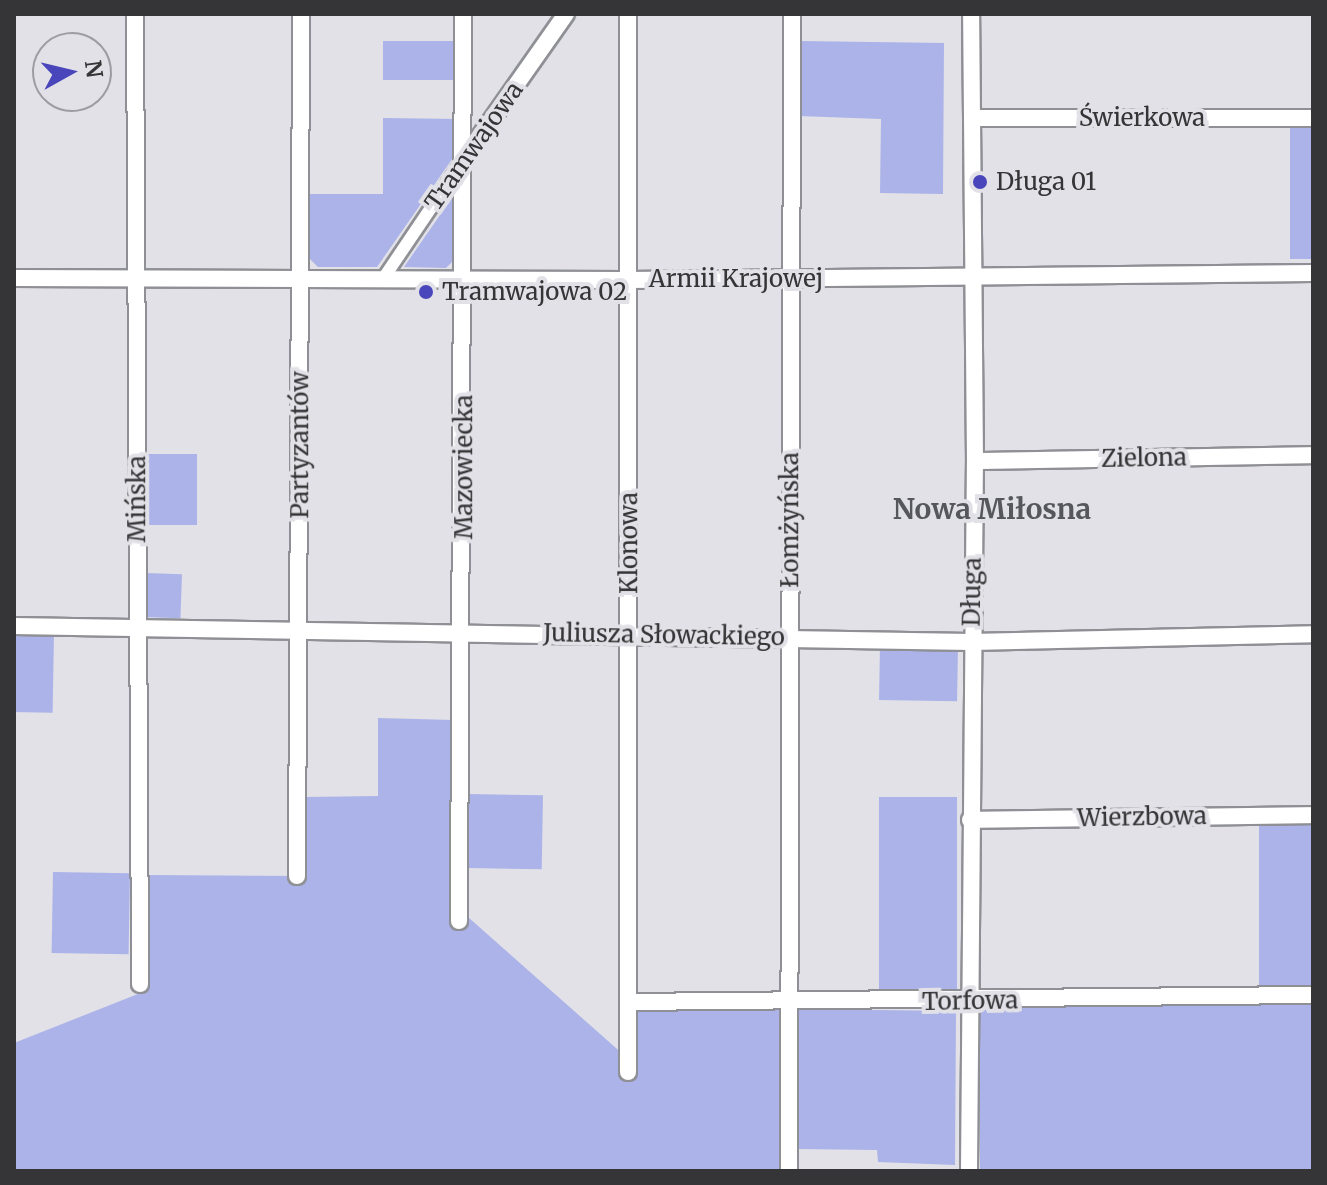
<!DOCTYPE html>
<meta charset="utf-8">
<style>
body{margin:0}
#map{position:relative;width:1327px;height:1185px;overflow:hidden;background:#e1e1e7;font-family:Merriweather,serif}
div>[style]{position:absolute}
.green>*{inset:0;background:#abb3e9;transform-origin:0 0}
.roads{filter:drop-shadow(2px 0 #8f9095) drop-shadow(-2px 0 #8f9095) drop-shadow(0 2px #8f9095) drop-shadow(0 -2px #8f9095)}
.pedestrian>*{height:12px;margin:-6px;padding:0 6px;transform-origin:6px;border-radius:6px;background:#fff}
.minor>*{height:16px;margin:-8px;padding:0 8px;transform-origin:8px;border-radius:8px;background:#fff}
.dots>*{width:22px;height:22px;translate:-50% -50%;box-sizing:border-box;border:4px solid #e1e1e7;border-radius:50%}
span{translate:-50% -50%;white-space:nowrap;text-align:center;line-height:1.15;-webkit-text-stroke:8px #e1e1e7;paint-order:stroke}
.street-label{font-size:24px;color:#353537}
.poi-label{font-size:24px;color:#353537}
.left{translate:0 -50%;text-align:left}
.quarter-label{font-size:28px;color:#56575c;font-weight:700}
.frame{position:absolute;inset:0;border:16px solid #353537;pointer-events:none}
.north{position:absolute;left:32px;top:32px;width:80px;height:80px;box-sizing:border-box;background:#e1e1e7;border:2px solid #9c9ca1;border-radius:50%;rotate:82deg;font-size:22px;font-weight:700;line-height:32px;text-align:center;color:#353537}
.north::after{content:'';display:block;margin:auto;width:28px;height:36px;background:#4946bc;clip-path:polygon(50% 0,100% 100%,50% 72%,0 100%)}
</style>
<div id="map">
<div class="green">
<div style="left:383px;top:41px;width:74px;height:39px"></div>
<div style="clip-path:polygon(800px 41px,944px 43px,943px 194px,880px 193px,881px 119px,799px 116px)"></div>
<div style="clip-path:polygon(383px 118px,457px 119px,457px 152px,377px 267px,318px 267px,308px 257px,310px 194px,383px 194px)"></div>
<div style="left:1290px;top:124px;width:23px;height:135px"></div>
<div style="clip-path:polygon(458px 189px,456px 258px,446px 268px,404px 267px)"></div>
<div style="left:145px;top:454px;width:52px;height:71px"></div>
<div style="left:145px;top:573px;width:37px;height:44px;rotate:2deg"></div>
<div style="left:14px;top:632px;width:40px;height:80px;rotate:1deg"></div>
<div style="left:880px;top:646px;width:78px;height:54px;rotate:1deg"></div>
<div style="clip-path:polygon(378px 718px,453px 720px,451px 902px,634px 1064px,635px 1008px,781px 1010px,782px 1171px,14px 1171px,14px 1043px,148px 990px,147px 875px,306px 876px,306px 797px,378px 796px)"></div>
<div style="left:468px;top:794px;width:75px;height:74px;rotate:1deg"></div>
<div style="left:879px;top:797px;width:78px;height:195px"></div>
<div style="left:1313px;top:822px;width:165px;height:54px;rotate:90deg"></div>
<div style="left:53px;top:872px;width:77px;height:81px;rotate:1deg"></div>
<div style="left:1313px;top:1004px;width:167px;height:333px;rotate:90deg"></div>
<div style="clip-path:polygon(798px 1009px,956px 1011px,955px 1165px,878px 1162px,877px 1150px,797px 1149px)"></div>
</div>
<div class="roads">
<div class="pedestrian">
<div style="left:383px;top:279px;width:141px;rotate:-56deg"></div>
</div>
<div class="minor">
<div style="left:135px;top:14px;width:970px;rotate:89.7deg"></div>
<div style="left:628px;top:14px;width:1058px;rotate:90deg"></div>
<div style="left:972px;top:118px;width:341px"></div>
<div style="left:464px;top:159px;width:177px;rotate:-54.9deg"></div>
<div style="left:14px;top:278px;width:614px;rotate:0.19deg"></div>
<div style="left:628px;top:280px;width:685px;rotate:-0.59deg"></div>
<div style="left:975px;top:461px;width:338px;rotate:-1deg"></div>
<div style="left:14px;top:626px;width:957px;rotate:0.96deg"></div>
<div style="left:971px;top:642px;width:342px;rotate:-1.3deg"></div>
<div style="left:970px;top:820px;width:343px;rotate:-0.8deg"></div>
<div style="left:297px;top:876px;width:862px;rotate:-89.73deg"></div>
<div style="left:459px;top:921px;width:907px;rotate:-89.75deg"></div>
<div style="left:628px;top:1002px;width:685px;rotate:-0.59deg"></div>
<div style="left:789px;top:1171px;width:1157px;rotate:-89.85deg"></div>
<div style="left:969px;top:1171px;width:710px;rotate:-89.52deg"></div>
<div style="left:975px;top:461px;width:447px;rotate:-90.5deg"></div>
</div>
</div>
<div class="dots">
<div style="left:980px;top:182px;background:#4946bc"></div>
<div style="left:426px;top:292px;background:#4946bc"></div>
</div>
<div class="street-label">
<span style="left:1142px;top:118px">Świerkowa</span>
<span style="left:474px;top:146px;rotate:-55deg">Tramwajowa</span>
<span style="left:736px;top:279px">Armii Krajowej</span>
<span style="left:300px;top:445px;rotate:-90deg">Partyzantów</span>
<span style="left:1144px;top:458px;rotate:-1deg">Zielona</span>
<span style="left:464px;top:467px;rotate:-90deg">Mazowiecka</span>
<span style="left:137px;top:499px;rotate:-90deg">Mińska</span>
<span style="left:790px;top:520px;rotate:-90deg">Łomżyńska</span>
<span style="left:629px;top:543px;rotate:-90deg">Klonowa</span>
<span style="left:972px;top:592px;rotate:-89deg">Długa</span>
<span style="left:664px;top:635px;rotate:1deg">Juliusza Słowackiego</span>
<span style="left:1142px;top:817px;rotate:-1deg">Wierzbowa</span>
<span style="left:970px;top:1001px;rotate:-1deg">Torfowa</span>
</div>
<div class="poi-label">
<span class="left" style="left:996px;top:182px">Długa 01</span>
<span class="left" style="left:442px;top:292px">Tramwajowa 02</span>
</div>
<div class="quarter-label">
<span style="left:992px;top:509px">Nowa Miłosna</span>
</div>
<div class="frame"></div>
<div class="north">N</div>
</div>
